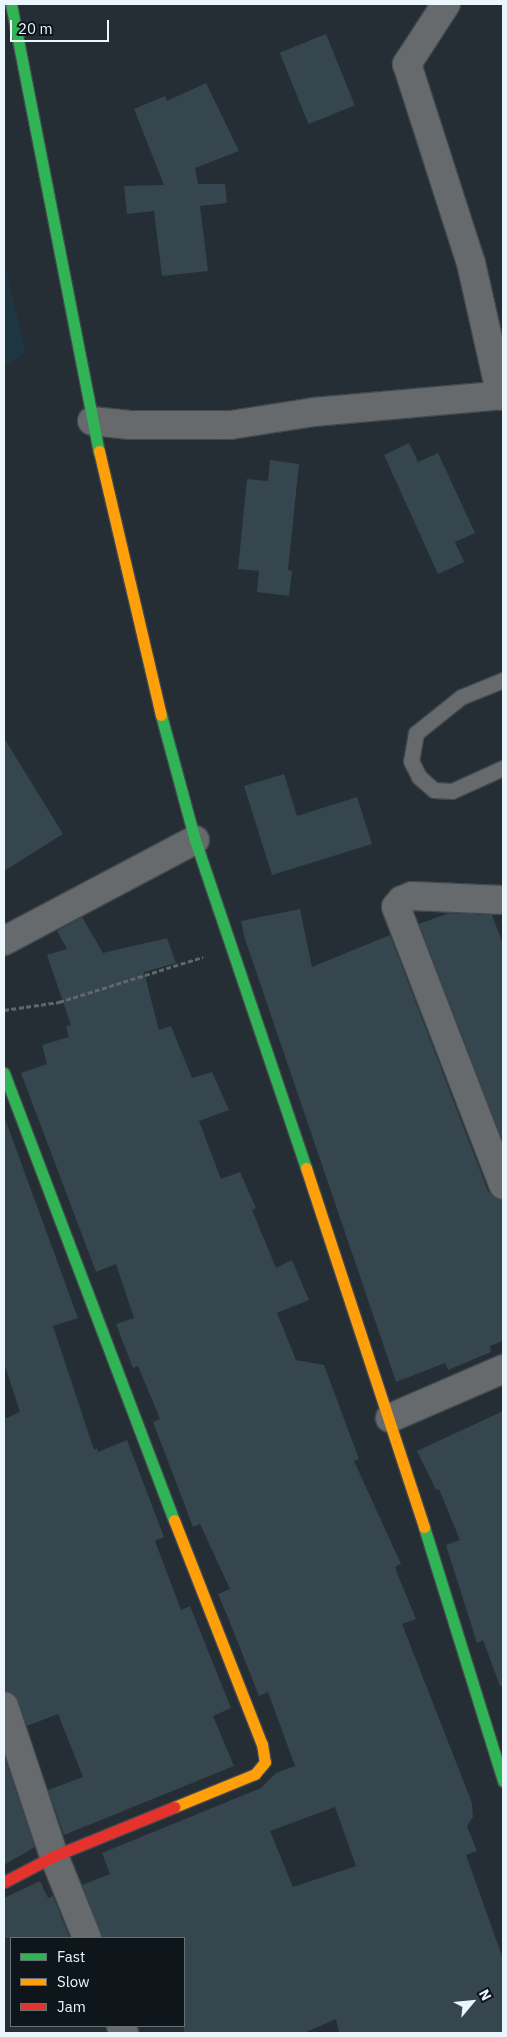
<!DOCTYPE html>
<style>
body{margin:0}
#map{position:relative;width:507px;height:2037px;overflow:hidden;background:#242e34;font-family:"IBM Plex Sans",sans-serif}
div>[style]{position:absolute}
.built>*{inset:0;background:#1e3542}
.building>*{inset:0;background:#35464f;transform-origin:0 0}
.path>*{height:3px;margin-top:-1.5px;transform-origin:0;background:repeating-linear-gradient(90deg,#60666a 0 5px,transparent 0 7.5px)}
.roads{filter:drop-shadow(1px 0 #42494e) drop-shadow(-1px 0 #42494e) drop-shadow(0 1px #42494e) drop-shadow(0 -1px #42494e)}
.lane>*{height:15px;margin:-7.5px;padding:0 7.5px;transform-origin:7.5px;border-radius:7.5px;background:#666a6c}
.street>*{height:28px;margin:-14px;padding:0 14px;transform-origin:14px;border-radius:14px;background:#666a6c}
.fast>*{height:11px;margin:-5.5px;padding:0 5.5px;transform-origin:5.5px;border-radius:5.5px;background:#30b455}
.slow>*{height:11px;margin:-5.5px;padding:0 5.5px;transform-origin:5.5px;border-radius:5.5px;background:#ff9f0a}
.jam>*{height:11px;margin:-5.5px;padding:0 5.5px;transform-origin:5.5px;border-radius:5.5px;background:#e5322d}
span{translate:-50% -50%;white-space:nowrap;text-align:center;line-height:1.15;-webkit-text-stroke:5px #0f161b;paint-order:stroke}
.frame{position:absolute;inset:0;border:5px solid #ebf6fd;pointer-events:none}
.legend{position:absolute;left:10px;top:1937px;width:175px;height:90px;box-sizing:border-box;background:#0f161b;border:1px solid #677075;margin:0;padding:6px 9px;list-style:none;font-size:15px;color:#ebf6fd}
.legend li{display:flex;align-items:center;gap:10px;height:25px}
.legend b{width:25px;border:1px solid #677075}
.north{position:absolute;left:447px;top:1977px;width:50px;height:50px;-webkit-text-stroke:4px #0f161b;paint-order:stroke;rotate:62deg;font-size:14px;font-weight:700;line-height:20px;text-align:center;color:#ebf6fd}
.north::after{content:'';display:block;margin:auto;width:18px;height:22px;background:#ebf6fd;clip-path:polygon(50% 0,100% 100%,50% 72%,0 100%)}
.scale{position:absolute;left:10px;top:20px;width:99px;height:22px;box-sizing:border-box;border:2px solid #ebf6fd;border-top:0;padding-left:6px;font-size:15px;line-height:18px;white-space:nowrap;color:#ebf6fd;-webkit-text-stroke:4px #0f161b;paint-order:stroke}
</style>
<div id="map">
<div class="built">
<div style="clip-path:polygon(4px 261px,26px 353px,4px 367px)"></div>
</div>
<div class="building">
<div style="left:326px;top:34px;width:77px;height:50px;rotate:68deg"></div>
<div style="clip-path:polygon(206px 83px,239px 151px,195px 168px,198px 184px,225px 184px,227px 203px,200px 206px,208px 271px,162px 276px,154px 211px,127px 214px,124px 186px,164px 185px,134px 109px,165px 96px,167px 101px)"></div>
<div style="clip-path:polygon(409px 443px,418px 462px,438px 453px,475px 533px,455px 542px,464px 562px,438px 574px,384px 455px)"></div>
<div style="clip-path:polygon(270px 460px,299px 464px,288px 570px,292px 571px,289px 596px,257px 592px,259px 571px,238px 569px,247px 479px,268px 481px)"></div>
<div style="clip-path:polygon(4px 738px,63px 834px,4px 871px)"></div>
<div style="clip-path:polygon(284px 774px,297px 816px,357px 797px,372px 844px,272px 875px,244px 786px)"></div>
<div style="clip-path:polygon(300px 909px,312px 967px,390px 935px,488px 1191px,494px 1197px,503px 1200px,503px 1341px,490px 1346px,491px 1352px,448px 1370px,445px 1363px,396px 1382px,245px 939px,241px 921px)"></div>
<div style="clip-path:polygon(449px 913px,492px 915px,503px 944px,503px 1142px,419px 924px)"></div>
<div style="clip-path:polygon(evenodd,82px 917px,103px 953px,167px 938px,176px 963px,144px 972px,159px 1030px,171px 1026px,192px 1078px,212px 1072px,229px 1110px,199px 1121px,221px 1179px,240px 1172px,256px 1208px,252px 1210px,276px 1268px,292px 1260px,309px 1300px,277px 1313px,296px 1360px,324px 1365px,359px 1459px,354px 1461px,401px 1564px,396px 1566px,396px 1571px,416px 1619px,402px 1624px,472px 1803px,473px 1817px,467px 1826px,477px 1851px,466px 1855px,503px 1959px,503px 2033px,339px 2033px,336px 2019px,304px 2033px,184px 2033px,184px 1938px,102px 1938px,82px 1885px,110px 1874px,102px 1853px,261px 1788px,276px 1773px,295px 1766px,268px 1692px,259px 1696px,229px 1620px,218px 1594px,230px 1589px,200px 1524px,193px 1527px,153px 1422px,160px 1419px,138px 1366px,133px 1368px,116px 1324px,134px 1318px,116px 1264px,96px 1272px,21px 1073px,47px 1064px,42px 1045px,69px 1037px,66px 1026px,71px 1025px,47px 955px,67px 949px,57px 931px,82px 917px,335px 1807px,356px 1866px,293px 1887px,270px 1831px,335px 1807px)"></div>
<div style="clip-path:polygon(4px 1116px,78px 1318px,53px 1326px,94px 1450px,97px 1448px,98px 1452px,127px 1440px,164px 1537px,155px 1541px,181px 1610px,190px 1606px,231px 1708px,213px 1716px,234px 1766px,64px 1835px,48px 1790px,83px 1777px,58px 1714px,27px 1726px,15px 1695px,4px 1691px,4px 1419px,20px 1412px,4px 1363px)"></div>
<div style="clip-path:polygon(503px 1411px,503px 1686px,500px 1686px,483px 1640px,477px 1643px,446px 1545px,460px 1540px,439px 1489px,436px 1490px,417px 1451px)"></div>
<div style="clip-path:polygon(4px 1755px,35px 1847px,4px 1865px)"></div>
<div style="clip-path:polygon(40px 1881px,48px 1898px,53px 1896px,70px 1938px,4px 1938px,4px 1898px)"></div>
</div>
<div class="path">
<div style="left:4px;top:1010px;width:56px;rotate:-8.3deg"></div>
<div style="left:59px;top:1002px;width:151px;rotate:-17.4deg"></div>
</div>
<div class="roads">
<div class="lane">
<div style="left:503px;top:680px;width:45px;rotate:158deg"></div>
<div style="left:461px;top:697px;width:58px;rotate:141.3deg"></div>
<div style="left:416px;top:733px;width:28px;rotate:100deg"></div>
<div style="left:411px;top:761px;width:18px;rotate:63deg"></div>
<div style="left:419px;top:777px;width:20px;rotate:41deg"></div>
<div style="left:434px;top:790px;width:18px;rotate:3deg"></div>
<div style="left:452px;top:791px;width:56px;rotate:-24.3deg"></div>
</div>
<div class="street">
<div style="left:446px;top:4px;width:72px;rotate:123deg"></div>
<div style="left:407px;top:64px;width:209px;rotate:72.2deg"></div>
<div style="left:471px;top:263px;width:136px;rotate:77.3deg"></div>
<div style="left:92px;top:421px;width:38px;rotate:6deg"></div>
<div style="left:130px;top:425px;width:101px"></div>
<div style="left:231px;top:425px;width:84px;rotate:-8.9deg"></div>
<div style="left:314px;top:412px;width:190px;rotate:-5.1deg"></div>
<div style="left:503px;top:900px;width:91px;rotate:-177.5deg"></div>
<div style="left:412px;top:896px;width:11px;rotate:158deg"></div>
<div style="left:402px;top:900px;width:9px;rotate:131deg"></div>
<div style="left:396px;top:907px;width:298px;rotate:68.9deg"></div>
<div style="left:4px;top:941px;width:216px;rotate:-27.9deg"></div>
<div style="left:390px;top:1418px;width:123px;rotate:-23.4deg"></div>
<div style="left:4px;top:1706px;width:158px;rotate:71.6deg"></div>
<div style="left:54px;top:1856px;width:88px;rotate:68.1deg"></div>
<div style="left:121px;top:2026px;width:8px;rotate:67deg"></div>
</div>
<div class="fast">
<div style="left:11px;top:4px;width:456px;rotate:78.9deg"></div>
<div style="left:161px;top:715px;width:130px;rotate:74.8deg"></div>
<div style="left:195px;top:840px;width:346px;rotate:71.3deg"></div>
<div style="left:4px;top:1073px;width:478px;rotate:69.2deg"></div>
<div style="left:424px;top:1527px;width:266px;rotate:72.7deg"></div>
</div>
<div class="slow">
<div style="left:99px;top:451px;width:271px;rotate:76.8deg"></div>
<div style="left:306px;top:1168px;width:378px;rotate:71.8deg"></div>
<div style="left:174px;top:1520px;width:241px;rotate:68.6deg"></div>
<div style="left:262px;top:1744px;width:18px;rotate:81deg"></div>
<div style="left:265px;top:1762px;width:16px;rotate:130deg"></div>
<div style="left:255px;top:1774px;width:87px;rotate:157.8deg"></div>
</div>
<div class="jam">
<div style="left:4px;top:1882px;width:56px;rotate:-27.5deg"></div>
<div style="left:54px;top:1856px;width:130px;rotate:-22.2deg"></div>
</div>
</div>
<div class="frame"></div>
<ul class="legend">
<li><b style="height:6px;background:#30b455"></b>Fast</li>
<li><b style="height:6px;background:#ff9f0a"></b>Slow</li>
<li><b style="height:6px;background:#e5322d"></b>Jam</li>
</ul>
<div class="north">N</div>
<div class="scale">20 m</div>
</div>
